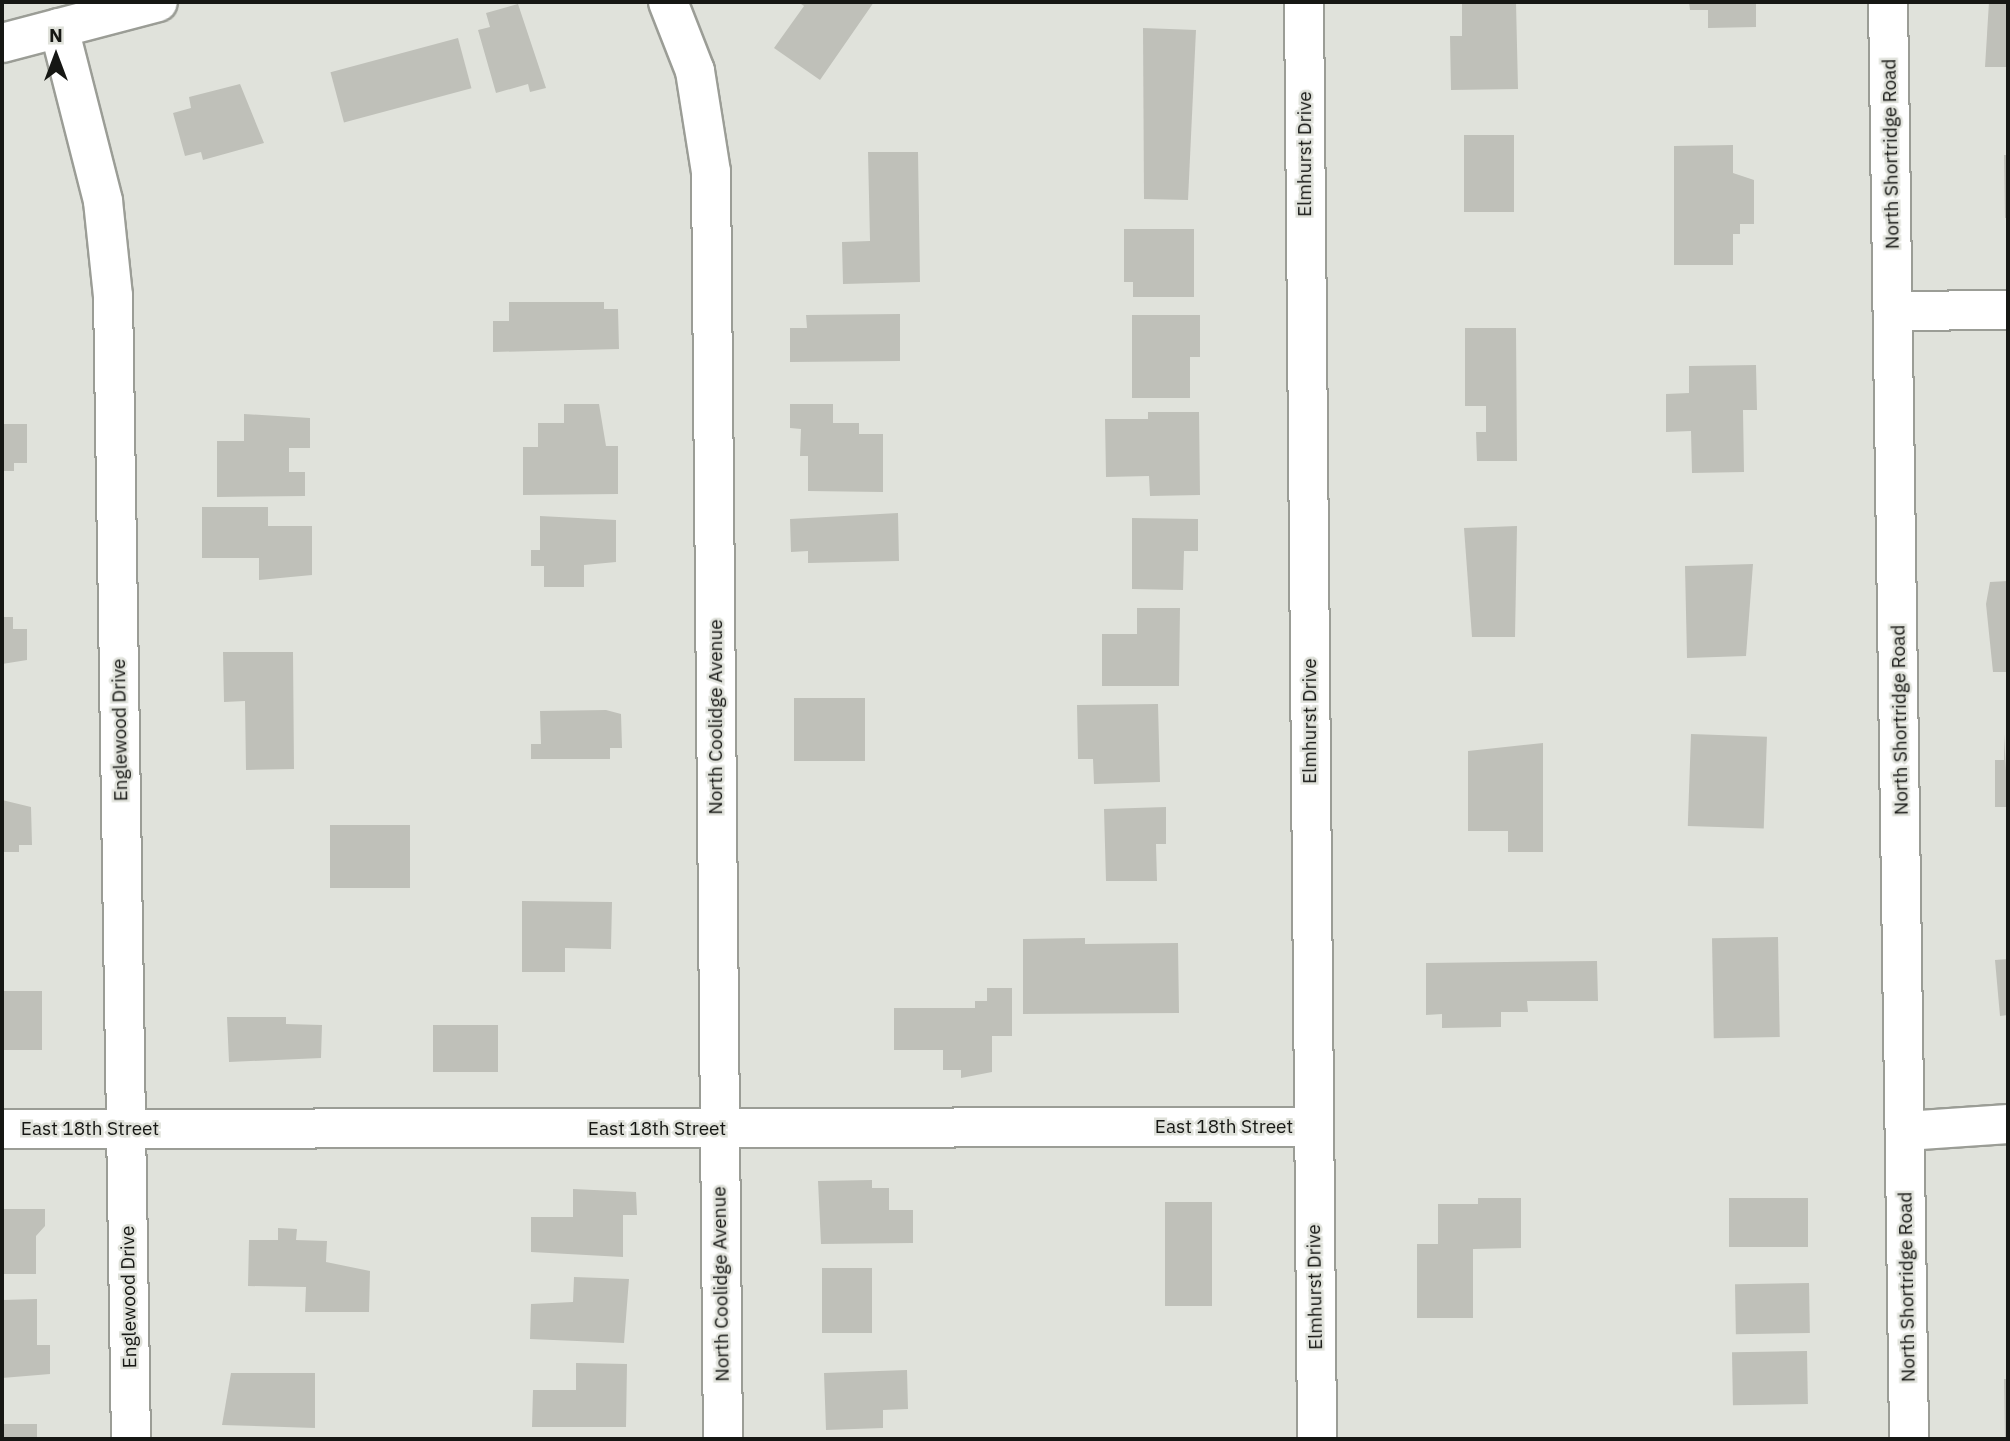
<!DOCTYPE html>
<style>
body{margin:0}
#map{position:relative;width:2010px;height:1441px;overflow:hidden;background:#e0e2db;font-family:"IBM Plex Sans",sans-serif}
div>[style]{position:absolute}
.building>*{inset:0;background:#bfc0b9;transform-origin:0 0}
.roads{filter:drop-shadow(2px 0 #9b9d96) drop-shadow(-2px 0 #9b9d96) drop-shadow(0 2px #9b9d96) drop-shadow(0 -2px #9b9d96)}
.minor>*{height:38px;margin:-19px;padding:0 19px;transform-origin:19px;border-radius:19px;background:#fff}
span{translate:-50% -50%;white-space:nowrap;text-align:center;line-height:1.15;-webkit-text-stroke:5px #e0e2db;paint-order:stroke}
.street-label{font-size:19px;color:#161714}
.frame{position:absolute;inset:0;border:4px solid #161714;pointer-events:none}
.north{position:absolute;left:21px;top:21px;width:70px;height:70px;-webkit-text-stroke:5px #e0e2db;paint-order:stroke;rotate:0deg;font-size:19px;font-weight:700;line-height:28px;text-align:center;color:#161714}
.north::after{content:'';display:block;margin:auto;width:24px;height:32px;background:#161714;clip-path:polygon(50% 0,100% 100%,50% 72%,0 100%)}
</style>
<div id="map">
<div class="building">
<div style="clip-path:polygon(798px 2px,874px 2px,820px 80px,774px 48px,804px 6px)"></div>
<div style="clip-path:polygon(1462px 2px,1516px 2px,1518px 89px,1451px 90px,1450px 36px,1462px 36px)"></div>
<div style="clip-path:polygon(1689px 2px,1756px 2px,1756px 27px,1708px 28px,1708px 10px,1690px 10px)"></div>
<div style="clip-path:polygon(1989px 2px,2008px 2px,2008px 67px,1985px 67px)"></div>
<div style="clip-path:polygon(518px 4px,546px 88px,530px 92px,528px 84px,496px 93px,478px 30px,490px 27px,486px 13px)"></div>
<div style="clip-path:polygon(1143px 28px,1196px 30px,1188px 200px,1144px 199px)"></div>
<div style="left:458px;top:38px;width:52px;height:132px;rotate:75deg"></div>
<div style="clip-path:polygon(240px 84px,264px 143px,203px 160px,201px 152px,185px 156px,173px 113px,191px 108px,189px 97px)"></div>
<div style="left:1464px;top:135px;width:50px;height:77px"></div>
<div style="clip-path:polygon(1733px 145px,1733px 173px,1754px 180px,1754px 224px,1740px 224px,1740px 234px,1733px 234px,1733px 265px,1674px 265px,1674px 146px)"></div>
<div style="clip-path:polygon(868px 152px,918px 152px,920px 282px,843px 284px,842px 242px,870px 241px)"></div>
<div style="clip-path:polygon(2004px 155px,2008px 155px,2008px 218px,2005px 218px)"></div>
<div style="clip-path:polygon(1124px 229px,1194px 229px,1194px 297px,1133px 297px,1133px 282px,1124px 282px)"></div>
<div style="clip-path:polygon(509px 302px,604px 302px,604px 309px,618px 309px,619px 349px,493px 352px,493px 321px,509px 321px)"></div>
<div style="clip-path:polygon(900px 314px,900px 361px,790px 362px,790px 328px,807px 328px,806px 315px)"></div>
<div style="clip-path:polygon(1132px 315px,1200px 315px,1200px 357px,1190px 357px,1190px 398px,1132px 398px)"></div>
<div style="clip-path:polygon(1465px 328px,1516px 328px,1517px 461px,1477px 461px,1476px 432px,1486px 432px,1486px 406px,1465px 406px)"></div>
<div style="clip-path:polygon(1756px 365px,1757px 410px,1743px 410px,1744px 472px,1692px 473px,1691px 431px,1666px 432px,1666px 394px,1689px 393px,1689px 366px)"></div>
<div style="clip-path:polygon(564px 404px,599px 404px,606px 446px,618px 446px,618px 494px,523px 495px,523px 447px,538px 447px,538px 423px,564px 423px)"></div>
<div style="clip-path:polygon(790px 404px,833px 404px,833px 423px,859px 423px,859px 434px,883px 434px,883px 492px,808px 491px,808px 456px,800px 456px,801px 429px,790px 428px)"></div>
<div style="clip-path:polygon(1148px 412px,1199px 412px,1200px 495px,1150px 496px,1149px 476px,1106px 477px,1105px 419px,1148px 419px)"></div>
<div style="clip-path:polygon(244px 414px,310px 418px,310px 448px,289px 448px,289px 472px,305px 472px,305px 496px,217px 497px,217px 441px,244px 441px)"></div>
<div style="clip-path:polygon(2px 424px,27px 424px,27px 463px,14px 463px,14px 471px,2px 471px)"></div>
<div style="clip-path:polygon(202px 507px,268px 507px,268px 526px,312px 526px,312px 575px,259px 580px,259px 558px,202px 558px)"></div>
<div style="clip-path:polygon(898px 513px,899px 561px,808px 563px,808px 551px,791px 552px,790px 519px)"></div>
<div style="clip-path:polygon(540px 516px,616px 520px,616px 562px,584px 565px,584px 587px,544px 587px,544px 566px,531px 566px,531px 550px,540px 550px)"></div>
<div style="clip-path:polygon(1132px 518px,1198px 519px,1198px 551px,1184px 551px,1183px 590px,1132px 589px)"></div>
<div style="clip-path:polygon(1517px 526px,1515px 637px,1472px 637px,1464px 528px)"></div>
<div style="clip-path:polygon(1753px 564px,1746px 656px,1687px 658px,1685px 566px)"></div>
<div style="clip-path:polygon(2008px 581px,2008px 672px,1993px 672px,1986px 604px,1990px 582px)"></div>
<div style="clip-path:polygon(1137px 608px,1180px 608px,1179px 686px,1102px 686px,1102px 634px,1137px 634px)"></div>
<div style="clip-path:polygon(2px 617px,13px 617px,13px 629px,27px 629px,27px 660px,2px 664px)"></div>
<div style="clip-path:polygon(223px 652px,293px 652px,294px 769px,246px 770px,245px 701px,224px 702px)"></div>
<div style="left:794px;top:698px;width:71px;height:63px"></div>
<div style="clip-path:polygon(1158px 704px,1160px 782px,1094px 784px,1093px 759px,1078px 759px,1077px 705px)"></div>
<div style="clip-path:polygon(606px 710px,621px 714px,622px 748px,610px 748px,610px 759px,531px 759px,531px 744px,541px 744px,540px 711px)"></div>
<div style="left:1691px;top:734px;width:76px;height:92px;rotate:2deg"></div>
<div style="clip-path:polygon(2004px 734px,2008px 807px,1995px 807px,1995px 760px,2004px 760px)"></div>
<div style="clip-path:polygon(1543px 743px,1543px 852px,1508px 852px,1508px 831px,1468px 831px,1468px 751px)"></div>
<div style="clip-path:polygon(2px 800px,31px 807px,32px 845px,19px 845px,19px 852px,2px 852px)"></div>
<div style="clip-path:polygon(1166px 807px,1166px 844px,1156px 844px,1157px 881px,1106px 881px,1104px 809px)"></div>
<div style="left:410px;top:825px;width:63px;height:80px;rotate:90deg"></div>
<div style="clip-path:polygon(522px 901px,612px 902px,611px 949px,565px 948px,565px 972px,522px 972px)"></div>
<div style="left:1778px;top:937px;width:100px;height:66px;rotate:89deg"></div>
<div style="clip-path:polygon(1085px 938px,1085px 944px,1178px 943px,1179px 1013px,1023px 1014px,1023px 939px)"></div>
<div style="clip-path:polygon(2008px 959px,2008px 1015px,2000px 1016px,1995px 960px)"></div>
<div style="clip-path:polygon(1597px 961px,1598px 1001px,1527px 1001px,1528px 1012px,1501px 1012px,1501px 1027px,1442px 1028px,1442px 1014px,1426px 1015px,1426px 963px)"></div>
<div style="clip-path:polygon(987px 988px,1012px 988px,1012px 1036px,992px 1036px,992px 1072px,961px 1078px,961px 1070px,943px 1070px,943px 1050px,894px 1050px,894px 1008px,975px 1008px,975px 1001px,987px 1001px)"></div>
<div style="left:2px;top:991px;width:40px;height:59px"></div>
<div style="clip-path:polygon(227px 1017px,286px 1017px,286px 1024px,322px 1025px,321px 1058px,229px 1062px)"></div>
<div style="left:433px;top:1025px;width:65px;height:47px"></div>
<div style="clip-path:polygon(872px 1180px,872px 1188px,889px 1188px,889px 1210px,913px 1210px,913px 1243px,821px 1244px,818px 1181px)"></div>
<div style="clip-path:polygon(573px 1189px,636px 1192px,637px 1215px,623px 1215px,623px 1257px,531px 1252px,531px 1217px,573px 1217px)"></div>
<div style="clip-path:polygon(1478px 1198px,1521px 1198px,1521px 1248px,1473px 1249px,1473px 1318px,1417px 1318px,1417px 1244px,1438px 1244px,1438px 1204px,1478px 1204px)"></div>
<div style="left:1729px;top:1198px;width:79px;height:49px"></div>
<div style="left:1212px;top:1202px;width:104px;height:47px;rotate:90deg"></div>
<div style="clip-path:polygon(2px 1209px,45px 1209px,45px 1226px,36px 1236px,36px 1274px,2px 1274px)"></div>
<div style="clip-path:polygon(278px 1228px,297px 1229px,296px 1240px,327px 1241px,326px 1262px,370px 1271px,369px 1312px,305px 1312px,306px 1287px,248px 1286px,249px 1240px,278px 1240px)"></div>
<div style="left:872px;top:1268px;width:65px;height:50px;rotate:90deg"></div>
<div style="clip-path:polygon(574px 1277px,629px 1279px,624px 1343px,530px 1339px,531px 1304px,573px 1302px)"></div>
<div style="left:1809px;top:1283px;width:50px;height:74px;rotate:89deg"></div>
<div style="clip-path:polygon(37px 1299px,37px 1345px,50px 1345px,50px 1374px,2px 1378px,2px 1300px)"></div>
<div style="left:1807px;top:1351px;width:53px;height:75px;rotate:89deg"></div>
<div style="clip-path:polygon(576px 1363px,627px 1364px,626px 1427px,532px 1427px,533px 1390px,576px 1390px)"></div>
<div style="clip-path:polygon(907px 1370px,908px 1409px,883px 1410px,883px 1428px,826px 1430px,824px 1373px)"></div>
<div style="clip-path:polygon(231px 1373px,315px 1373px,315px 1428px,222px 1425px)"></div>
<div style="clip-path:polygon(2004px 1379px,2008px 1379px,2008px 1439px,2005px 1439px)"></div>
<div style="left:2px;top:1424px;width:35px;height:15px"></div>
</div>
<div class="roads">
<div class="minor">
<div style="left:668px;top:2px;width:74px;rotate:68.6deg"></div>
<div style="left:695px;top:71px;width:102px;rotate:81deg"></div>
<div style="left:711px;top:172px;width:1267px;rotate:89.46deg"></div>
<div style="left:1304px;top:2px;width:1437px;rotate:89.48deg"></div>
<div style="left:1888px;top:2px;width:1437px;rotate:89.16deg"></div>
<div style="left:59px;top:28px;width:179px;rotate:75.7deg"></div>
<div style="left:103px;top:201px;width:96px;rotate:84deg"></div>
<div style="left:113px;top:296px;width:1143px;rotate:89.1deg"></div>
<div style="left:2px;top:43px;width:161px;rotate:-14.7deg"></div>
<div style="left:1893px;top:311px;width:115px;rotate:-0.5deg"></div>
<div style="left:2px;top:1129px;width:1311px;rotate:-0.09deg"></div>
<div style="left:1906px;top:1131px;width:102px;rotate:-3.9deg"></div>
</div>
</div>
<div class="street-label">
<span style="left:1305px;top:154px;rotate:-90deg">Elmhurst Drive</span>
<span style="left:1891px;top:154px;rotate:-91deg">North Shortridge Road</span>
<span style="left:716px;top:717px;rotate:-90deg">North Coolidge Avenue</span>
<span style="left:1900px;top:720px;rotate:-91deg">North Shortridge Road</span>
<span style="left:1310px;top:721px;rotate:-90deg">Elmhurst Drive</span>
<span style="left:120px;top:730px;rotate:-91deg">Englewood Drive</span>
<span style="left:1224px;top:1127px">East 18th Street</span>
<span style="left:90px;top:1129px">East 18th Street</span>
<span style="left:657px;top:1129px">East 18th Street</span>
<span style="left:721px;top:1284px;rotate:-91deg">North Coolidge Avenue</span>
<span style="left:1315px;top:1287px;rotate:-91deg">Elmhurst Drive</span>
<span style="left:1907px;top:1287px;rotate:-91deg">North Shortridge Road</span>
<span style="left:129px;top:1297px;rotate:-91deg">Englewood Drive</span>
</div>
<div class="frame"></div>
<div class="north">N</div>
</div>
